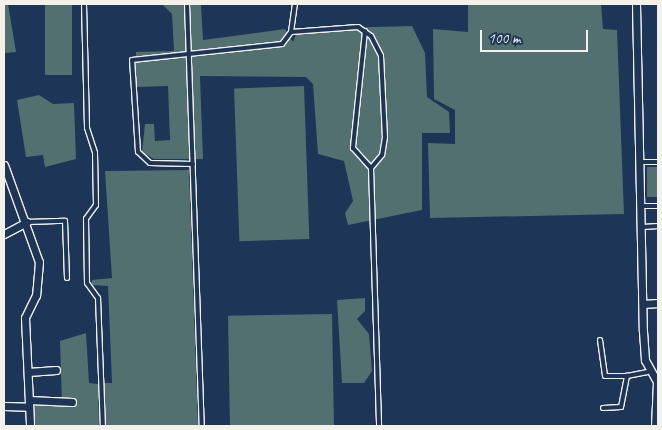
<!DOCTYPE html>
<style>
body{margin:0}
#map{position:relative;width:662px;height:430px;overflow:hidden;background:#1d3557;font-family:Caveat,sans-serif}
div>[style]{position:absolute}
.green>*{inset:0;background:#51706f;transform-origin:0 0}
.roads{filter:drop-shadow(1px 0 #f4f1e8) drop-shadow(-1px 0 #f4f1e8) drop-shadow(0 1px #f4f1e8) drop-shadow(0 -1px #f4f1e8)}
.service>*{height:4px;margin:-2px;padding:0 2px;transform-origin:2px;border-radius:2px;background:#1d3557}
.minor>*{height:7px;margin:-3.5px;padding:0 3.5px;transform-origin:3.5px;border-radius:3.5px;background:#1d3557}
span{translate:-50% -50%;white-space:nowrap;text-align:center;line-height:1.15;-webkit-text-stroke:4px #1d3557;paint-order:stroke}
.frame{position:absolute;inset:0;border:5px solid #f4f1e8;pointer-events:none}
.scale{position:absolute;left:480px;top:30px;width:108px;height:22px;box-sizing:border-box;border:2px solid #f4f1e8;border-top:0;padding-left:6px;font-size:15px;line-height:18px;white-space:nowrap;color:#f4f1e8;-webkit-text-stroke:4px #1d3557;paint-order:stroke}
</style>
<div id="map">
<div class="green">
<div style="clip-path:polygon(4px 4px,8px 4px,16px 52px,4px 53px)"></div>
<div style="left:45px;top:4px;width:27px;height:71px"></div>
<div style="clip-path:polygon(162px 4px,201px 4px,203px 40px,285px 29px,293px 42px,298px 29px,412px 26px,425px 53px,427px 97px,449px 112px,450px 133px,422px 133px,422px 210px,348px 225px,345px 213px,353px 201px,344px 161px,318px 154px,313px 84px,306px 77px,200px 76px,203px 159px,154px 159px,142px 152px,145px 124px,154px 124px,155px 141px,170px 140px,168px 86px,136px 87px,136px 52px,174px 51px,172px 14px)"></div>
<div style="clip-path:polygon(468px 4px,601px 4px,603px 29px,617px 30px,624px 214px,430px 218px,428px 143px,455px 144px,455px 110px,434px 99px,433px 29px,468px 32px)"></div>
<div style="left:304px;top:86px;width:153px;height:70px;rotate:88deg"></div>
<div style="clip-path:polygon(39px 95px,53px 104px,74px 103px,76px 159px,45px 167px,43px 155px,26px 157px,17px 100px)"></div>
<div style="left:647px;top:167px;width:11px;height:30px"></div>
<div style="clip-path:polygon(189px 170px,198px 426px,106px 426px,104px 383px,112px 383px,108px 286px,92px 285px,92px 280px,112px 278px,105px 171px)"></div>
<div style="clip-path:polygon(365px 298px,365px 311px,357px 319px,369px 334px,372px 371px,364px 383px,342px 383px,337px 300px)"></div>
<div style="left:332px;top:314px;width:112px;height:104px;rotate:89deg"></div>
<div style="clip-path:polygon(86px 333px,89px 383px,98px 384px,99px 426px,33px 426px,33px 406px,62px 405px,60px 341px)"></div>
</div>
<div class="roads">
<div class="service">
<div style="left:84px;top:4px;width:124px;rotate:88.6deg"></div>
<div style="left:87px;top:128px;width:26px;rotate:72deg"></div>
<div style="left:95px;top:153px;width:52px;rotate:88.9deg"></div>
<div style="left:96px;top:205px;width:17px;rotate:126deg"></div>
<div style="left:86px;top:219px;width:64px;rotate:89.1deg"></div>
<div style="left:87px;top:283px;width:19px;rotate:54deg"></div>
<div style="left:98px;top:298px;width:128px;rotate:87.8deg"></div>
<div style="left:187px;top:4px;width:422px;rotate:88deg"></div>
<div style="left:365px;top:31px;width:118px;rotate:95.9deg"></div>
<div style="left:353px;top:148px;width:27px;rotate:48deg"></div>
<div style="left:291px;top:32px;width:67px;rotate:-4.3deg"></div>
<div style="left:358px;top:27px;width:16px;rotate:35deg"></div>
<div style="left:371px;top:36px;width:22px;rotate:63deg"></div>
<div style="left:381px;top:56px;width:81px;rotate:87.2deg"></div>
<div style="left:385px;top:137px;width:18px;rotate:99deg"></div>
<div style="left:382px;top:155px;width:17px;rotate:130deg"></div>
<div style="left:371px;top:168px;width:258px;rotate:88.2deg"></div>
<div style="left:642px;top:162px;width:16px"></div>
<div style="left:193px;top:164px;width:43px;rotate:-178.7deg"></div>
<div style="left:150px;top:163px;width:16px;rotate:-137deg"></div>
<div style="left:138px;top:152px;width:92px;rotate:-93.7deg"></div>
<div style="left:132px;top:60px;width:151px;rotate:-6.1deg"></div>
<div style="left:282px;top:44px;width:15px;rotate:-53deg"></div>
<div style="left:291px;top:32px;width:28px;rotate:-82deg"></div>
<div style="left:642px;top:206px;width:16px"></div>
<div style="left:27px;top:222px;width:38px;rotate:-2deg"></div>
<div style="left:65px;top:221px;width:57px;rotate:88deg"></div>
<div style="left:643px;top:227px;width:15px;rotate:-4deg"></div>
<div style="left:600px;top:340px;width:36px;rotate:82deg"></div>
<div style="left:605px;top:376px;width:22px"></div>
<div style="left:603px;top:408px;width:18px;rotate:-3deg"></div>
<div style="left:621px;top:407px;width:32px;rotate:-79deg"></div>
<div style="left:627px;top:376px;width:21px;rotate:-11deg"></div>
</div>
<div class="minor">
<div style="left:636px;top:4px;width:327px;rotate:88.8deg"></div>
<div style="left:643px;top:331px;width:29px;rotate:86deg"></div>
<div style="left:645px;top:360px;width:25px;rotate:61deg"></div>
<div style="left:657px;top:382px;width:44px;rotate:92.6deg"></div>
<div style="left:4px;top:165px;width:103px;rotate:70.2deg"></div>
<div style="left:39px;top:262px;width:33px;rotate:95deg"></div>
<div style="left:36px;top:295px;width:25px;rotate:116deg"></div>
<div style="left:25px;top:318px;width:108px;rotate:87.3deg"></div>
<div style="left:4px;top:234px;width:26px;rotate:-28deg"></div>
<div style="left:643px;top:304px;width:15px;rotate:-4deg"></div>
<div style="left:28px;top:372px;width:28px;rotate:-4deg"></div>
<div style="left:29px;top:400px;width:43px;rotate:2.7deg"></div>
<div style="left:4px;top:406px;width:25px;rotate:2deg"></div>
</div>
</div>
<div class="frame"></div>
<div class="scale">100 m</div>
</div>
